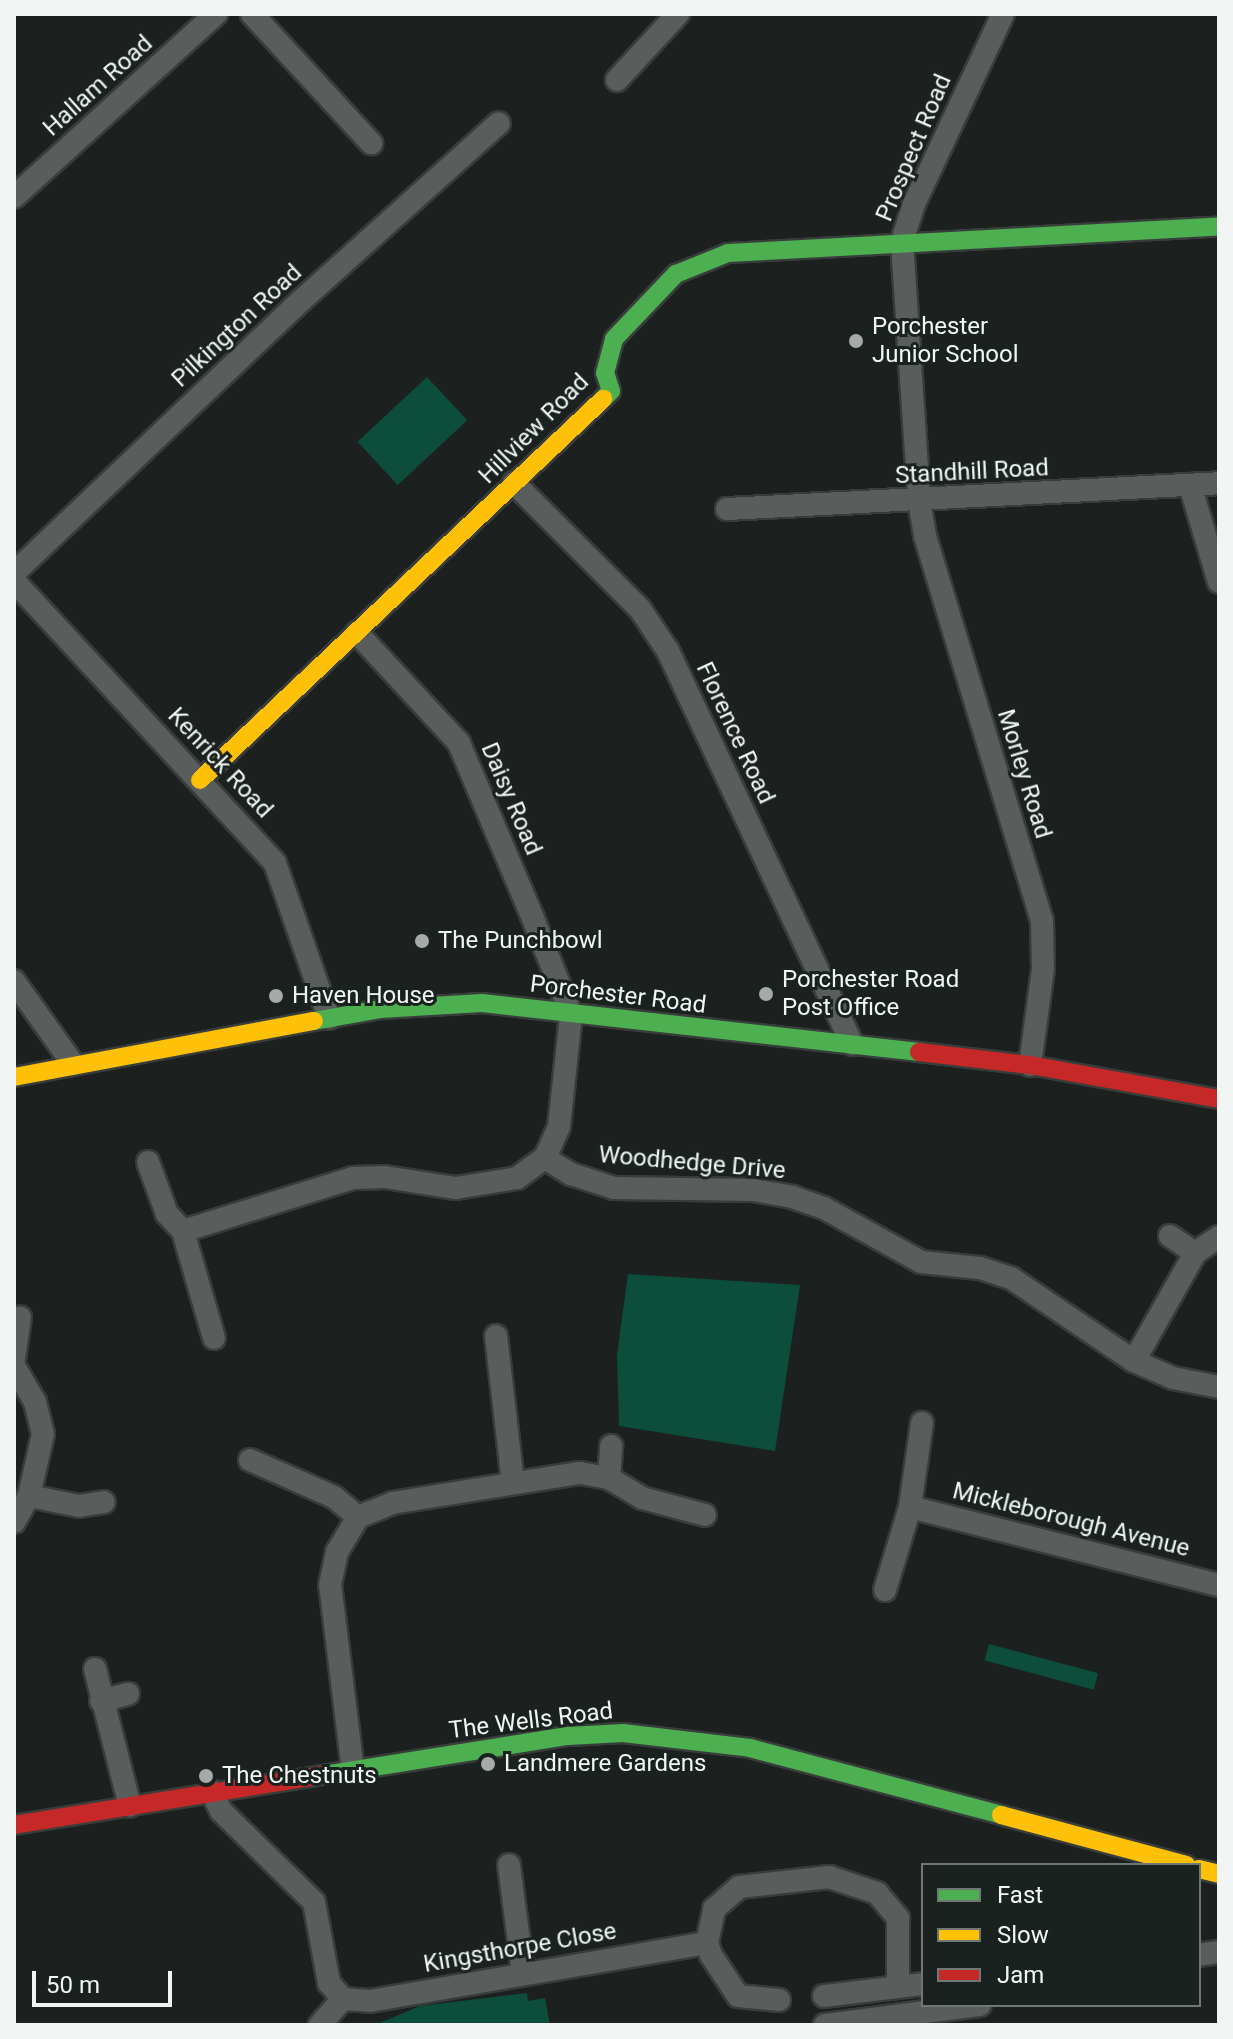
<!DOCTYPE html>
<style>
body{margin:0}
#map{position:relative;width:1233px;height:2039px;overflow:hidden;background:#1c201e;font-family:Roboto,sans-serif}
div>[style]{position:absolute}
.green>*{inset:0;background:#0d4d3b;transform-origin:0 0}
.roads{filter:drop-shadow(2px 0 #383d3b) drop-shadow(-2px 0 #383d3b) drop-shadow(0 2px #383d3b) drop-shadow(0 -2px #383d3b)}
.street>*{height:22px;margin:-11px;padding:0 11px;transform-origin:11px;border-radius:11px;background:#595d5b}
.fast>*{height:18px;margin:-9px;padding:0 9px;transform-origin:9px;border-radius:9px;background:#4caf50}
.slow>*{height:18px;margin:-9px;padding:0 9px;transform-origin:9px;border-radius:9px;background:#ffc107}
.jam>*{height:18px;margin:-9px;padding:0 9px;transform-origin:9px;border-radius:9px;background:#c62828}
.dots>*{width:22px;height:22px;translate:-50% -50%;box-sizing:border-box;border:4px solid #1a221f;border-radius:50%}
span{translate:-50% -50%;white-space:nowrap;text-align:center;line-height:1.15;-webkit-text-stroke:6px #1a221f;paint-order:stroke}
.street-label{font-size:24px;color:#f1f6f4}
.poi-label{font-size:24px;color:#f1f6f4}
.left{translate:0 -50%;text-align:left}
.frame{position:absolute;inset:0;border:16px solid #f1f6f4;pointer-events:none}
.legend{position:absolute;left:921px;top:1863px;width:280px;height:144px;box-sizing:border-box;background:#1a221f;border:2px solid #707774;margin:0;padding:10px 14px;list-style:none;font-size:24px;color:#f1f6f4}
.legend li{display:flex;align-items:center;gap:16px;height:40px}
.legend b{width:40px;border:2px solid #707774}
.scale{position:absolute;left:32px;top:1971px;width:140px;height:36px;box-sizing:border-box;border:4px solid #f1f6f4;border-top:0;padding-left:10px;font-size:24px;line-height:28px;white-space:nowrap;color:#f1f6f4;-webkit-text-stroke:6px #1a221f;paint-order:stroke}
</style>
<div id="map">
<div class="green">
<div style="left:427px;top:377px;width:59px;height:95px;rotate:47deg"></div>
<div style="clip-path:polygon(628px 1274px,800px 1285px,775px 1451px,619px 1426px,617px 1354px)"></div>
<div style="left:989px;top:1644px;width:113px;height:17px;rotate:15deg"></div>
<div style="clip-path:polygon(527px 1993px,528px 2001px,545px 1998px,550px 2025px,375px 2025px,420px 2006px)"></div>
</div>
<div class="roads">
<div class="street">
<div style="left:252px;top:14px;width:176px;rotate:47.3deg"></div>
<div style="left:1003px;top:14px;width:210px;rotate:115.1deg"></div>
<div style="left:914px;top:204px;width:40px;rotate:108deg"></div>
<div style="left:902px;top:242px;width:260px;rotate:86.2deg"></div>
<div style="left:919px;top:501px;width:36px;rotate:80deg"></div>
<div style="left:925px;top:536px;width:402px;rotate:73.1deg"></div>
<div style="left:1042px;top:921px;width:48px;rotate:88.8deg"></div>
<div style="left:1043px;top:969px;width:97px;rotate:97.7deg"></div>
<div style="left:617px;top:80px;width:90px;rotate:-47.3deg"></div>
<div style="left:14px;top:197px;width:273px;rotate:-42.2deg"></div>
<div style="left:514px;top:483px;width:178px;rotate:45deg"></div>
<div style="left:640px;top:609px;width:50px;rotate:56.3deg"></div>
<div style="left:668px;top:651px;width:434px;rotate:64.9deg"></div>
<div style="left:1190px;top:485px;width:101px;rotate:73.4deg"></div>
<div style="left:727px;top:509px;width:493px;rotate:-3deg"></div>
<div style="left:14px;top:573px;width:386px;rotate:-43.5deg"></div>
<div style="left:294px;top:307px;width:275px;rotate:-41.9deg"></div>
<div style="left:14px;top:581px;width:384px;rotate:47.2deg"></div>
<div style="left:275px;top:863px;width:164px;rotate:70.8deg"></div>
<div style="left:14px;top:981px;width:102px;rotate:54.6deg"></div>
<div style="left:545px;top:1158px;width:31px;rotate:32deg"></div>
<div style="left:571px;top:1174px;width:45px;rotate:18deg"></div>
<div style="left:614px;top:1188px;width:139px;rotate:0.8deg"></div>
<div style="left:753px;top:1190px;width:40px;rotate:10deg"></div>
<div style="left:792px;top:1197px;width:34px;rotate:19deg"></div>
<div style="left:824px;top:1208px;width:111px;rotate:29.1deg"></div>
<div style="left:921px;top:1262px;width:59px;rotate:5.8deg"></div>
<div style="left:980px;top:1268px;width:33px;rotate:18deg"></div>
<div style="left:1011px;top:1278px;width:148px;rotate:34deg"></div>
<div style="left:1134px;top:1361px;width:43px;rotate:23.6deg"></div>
<div style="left:1173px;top:1378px;width:47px;rotate:11.1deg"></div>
<div style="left:148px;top:1162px;width:55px;rotate:69.9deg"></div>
<div style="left:167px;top:1214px;width:23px;rotate:47deg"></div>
<div style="left:1170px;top:1236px;width:30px;rotate:34deg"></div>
<div style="left:496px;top:1336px;width:148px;rotate:83.4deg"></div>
<div style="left:214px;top:1338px;width:111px;rotate:-106.2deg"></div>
<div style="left:183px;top:1231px;width:178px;rotate:-17.3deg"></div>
<div style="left:353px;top:1178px;width:32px;rotate:-2deg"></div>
<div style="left:385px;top:1177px;width:72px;rotate:8.8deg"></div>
<div style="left:456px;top:1188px;width:62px;rotate:-9.3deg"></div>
<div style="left:517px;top:1178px;width:34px;rotate:-36deg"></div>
<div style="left:545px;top:1158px;width:34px;rotate:-66deg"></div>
<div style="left:559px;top:1127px;width:114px;rotate:-83.9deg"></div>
<div style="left:571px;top:1014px;width:105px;rotate:-111.7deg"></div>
<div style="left:532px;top:916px;width:188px;rotate:-112.9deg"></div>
<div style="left:459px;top:743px;width:150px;rotate:-132.8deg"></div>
<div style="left:14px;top:1359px;width:42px;rotate:-81.9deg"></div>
<div style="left:1134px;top:1361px;width:124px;rotate:-60.5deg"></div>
<div style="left:1195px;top:1253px;width:29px;rotate:-34deg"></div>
<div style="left:14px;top:1366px;width:42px;rotate:59.7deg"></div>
<div style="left:35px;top:1402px;width:33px;rotate:76deg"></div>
<div style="left:43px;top:1434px;width:64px;rotate:102.7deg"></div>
<div style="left:29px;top:1496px;width:30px;rotate:120deg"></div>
<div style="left:250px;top:1460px;width:92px;rotate:23.8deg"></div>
<div style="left:334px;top:1497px;width:31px;rotate:40deg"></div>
<div style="left:609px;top:1478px;width:32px;rotate:-86deg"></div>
<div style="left:29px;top:1496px;width:51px;rotate:11.3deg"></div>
<div style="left:79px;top:1506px;width:25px;rotate:-9deg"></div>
<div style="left:910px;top:1507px;width:319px;rotate:14.2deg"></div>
<div style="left:885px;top:1590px;width:87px;rotate:-73.2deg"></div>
<div style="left:910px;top:1507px;width:85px;rotate:-81.9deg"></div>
<div style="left:95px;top:1669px;width:141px;rotate:75.7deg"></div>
<div style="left:101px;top:1701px;width:28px;rotate:-15deg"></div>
<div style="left:353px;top:1771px;width:187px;rotate:-97deg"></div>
<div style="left:330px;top:1585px;width:34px;rotate:-78deg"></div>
<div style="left:337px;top:1552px;width:41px;rotate:-59deg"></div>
<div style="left:358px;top:1517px;width:37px;rotate:-22deg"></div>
<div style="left:392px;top:1503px;width:190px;rotate:-9.1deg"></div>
<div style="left:580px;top:1473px;width:29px;rotate:10deg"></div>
<div style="left:609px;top:1478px;width:39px;rotate:31deg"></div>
<div style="left:642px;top:1498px;width:65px;rotate:15.1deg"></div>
<div style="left:211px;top:1791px;width:22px;rotate:63deg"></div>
<div style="left:221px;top:1811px;width:130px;rotate:44.4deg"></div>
<div style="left:314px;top:1902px;width:82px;rotate:79.5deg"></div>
<div style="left:329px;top:1983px;width:21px;rotate:49deg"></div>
<div style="left:509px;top:1865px;width:109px;rotate:82.6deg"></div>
<div style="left:1199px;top:1955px;width:20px;rotate:-9deg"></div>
<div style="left:824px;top:1996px;width:100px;rotate:-6.9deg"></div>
<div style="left:343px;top:1999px;width:27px;rotate:4deg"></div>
<div style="left:370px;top:2001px;width:342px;rotate:-9.8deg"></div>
<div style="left:779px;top:2000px;width:41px;rotate:-174.4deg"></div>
<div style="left:738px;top:1996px;width:49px;rotate:-123.4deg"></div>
<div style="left:711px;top:1955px;width:13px;rotate:-108deg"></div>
<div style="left:707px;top:1943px;width:35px;rotate:-78deg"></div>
<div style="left:714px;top:1909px;width:33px;rotate:-41deg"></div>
<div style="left:739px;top:1887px;width:91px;rotate:-6.3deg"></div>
<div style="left:829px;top:1877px;width:51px;rotate:18.4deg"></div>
<div style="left:877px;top:1893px;width:33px;rotate:50deg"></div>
<div style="left:898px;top:1918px;width:69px;rotate:90deg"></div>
<div style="left:320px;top:2025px;width:35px;rotate:-49deg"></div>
<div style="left:825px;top:2025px;width:156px;rotate:-7.4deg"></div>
</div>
<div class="fast">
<div style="left:603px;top:399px;width:11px;rotate:-45deg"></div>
<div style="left:611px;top:391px;width:19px;rotate:-108deg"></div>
<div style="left:605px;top:373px;width:35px;rotate:-75deg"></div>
<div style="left:614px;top:339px;width:90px;rotate:-46.4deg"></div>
<div style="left:676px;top:274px;width:56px;rotate:-22deg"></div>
<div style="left:728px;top:253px;width:492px;rotate:-3.1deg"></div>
<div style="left:314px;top:1021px;width:67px;rotate:-10.3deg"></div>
<div style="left:380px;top:1009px;width:102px;rotate:-3.4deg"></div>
<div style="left:482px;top:1003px;width:440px;rotate:6.4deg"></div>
<div style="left:324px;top:1775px;width:247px;rotate:-9.1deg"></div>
<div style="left:568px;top:1736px;width:55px;rotate:-3.1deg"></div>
<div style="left:623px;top:1733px;width:128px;rotate:6.7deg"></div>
<div style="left:750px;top:1748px;width:260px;rotate:14.9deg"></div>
</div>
<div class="slow">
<div style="left:200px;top:780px;width:555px;rotate:-43.39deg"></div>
<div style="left:14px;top:1077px;width:305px;rotate:-10.6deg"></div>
<div style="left:1001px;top:1815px;width:192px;rotate:15.1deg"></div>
<div style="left:1199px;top:1869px;width:21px;rotate:14deg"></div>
</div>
<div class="jam">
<div style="left:919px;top:1052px;width:112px;rotate:6.7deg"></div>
<div style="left:1030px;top:1065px;width:192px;rotate:10.2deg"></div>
<div style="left:14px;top:1825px;width:314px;rotate:-9.2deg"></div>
</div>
</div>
<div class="dots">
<div style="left:856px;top:341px;background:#a6aba9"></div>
<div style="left:422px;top:941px;background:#a6aba9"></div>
<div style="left:766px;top:994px;background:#a6aba9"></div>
<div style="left:276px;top:996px;background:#a6aba9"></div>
<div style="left:488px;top:1764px;background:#a6aba9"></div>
<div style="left:206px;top:1776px;background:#a6aba9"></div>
</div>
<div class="street-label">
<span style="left:98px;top:86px;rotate:-42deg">Hallam Road</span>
<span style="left:914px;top:148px;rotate:-67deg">Prospect Road</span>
<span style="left:237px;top:326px;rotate:-43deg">Pilkington Road</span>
<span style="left:534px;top:429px;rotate:-45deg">Hillview Road</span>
<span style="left:972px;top:472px;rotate:-3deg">Standhill Road</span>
<span style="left:735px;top:733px;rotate:65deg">Florence Road</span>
<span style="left:220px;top:763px;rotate:47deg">Kenrick Road</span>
<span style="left:1024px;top:774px;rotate:73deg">Morley Road</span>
<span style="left:511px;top:799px;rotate:67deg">Daisy Road</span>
<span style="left:618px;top:995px;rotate:7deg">Porchester Road</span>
<span style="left:692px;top:1163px;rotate:5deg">Woodhedge Drive</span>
<span style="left:1071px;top:1520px;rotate:14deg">Mickleborough Avenue</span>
<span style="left:531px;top:1721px;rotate:-7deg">The Wells Road</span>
<span style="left:520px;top:1948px;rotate:-10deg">Kingsthorpe Close</span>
</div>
<div class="poi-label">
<span class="left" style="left:872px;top:341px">Porchester<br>Junior School</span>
<span class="left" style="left:438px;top:941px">The Punchbowl</span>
<span class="left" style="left:782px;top:994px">Porchester Road<br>Post Office</span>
<span class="left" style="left:292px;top:996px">Haven House</span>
<span class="left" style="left:504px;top:1764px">Landmere Gardens</span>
<span class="left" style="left:222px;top:1776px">The Chestnuts</span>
</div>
<div class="frame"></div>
<ul class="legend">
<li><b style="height:10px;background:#4caf50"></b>Fast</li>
<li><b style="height:10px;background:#ffc107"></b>Slow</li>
<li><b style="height:10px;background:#c62828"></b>Jam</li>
</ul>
<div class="scale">50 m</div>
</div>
